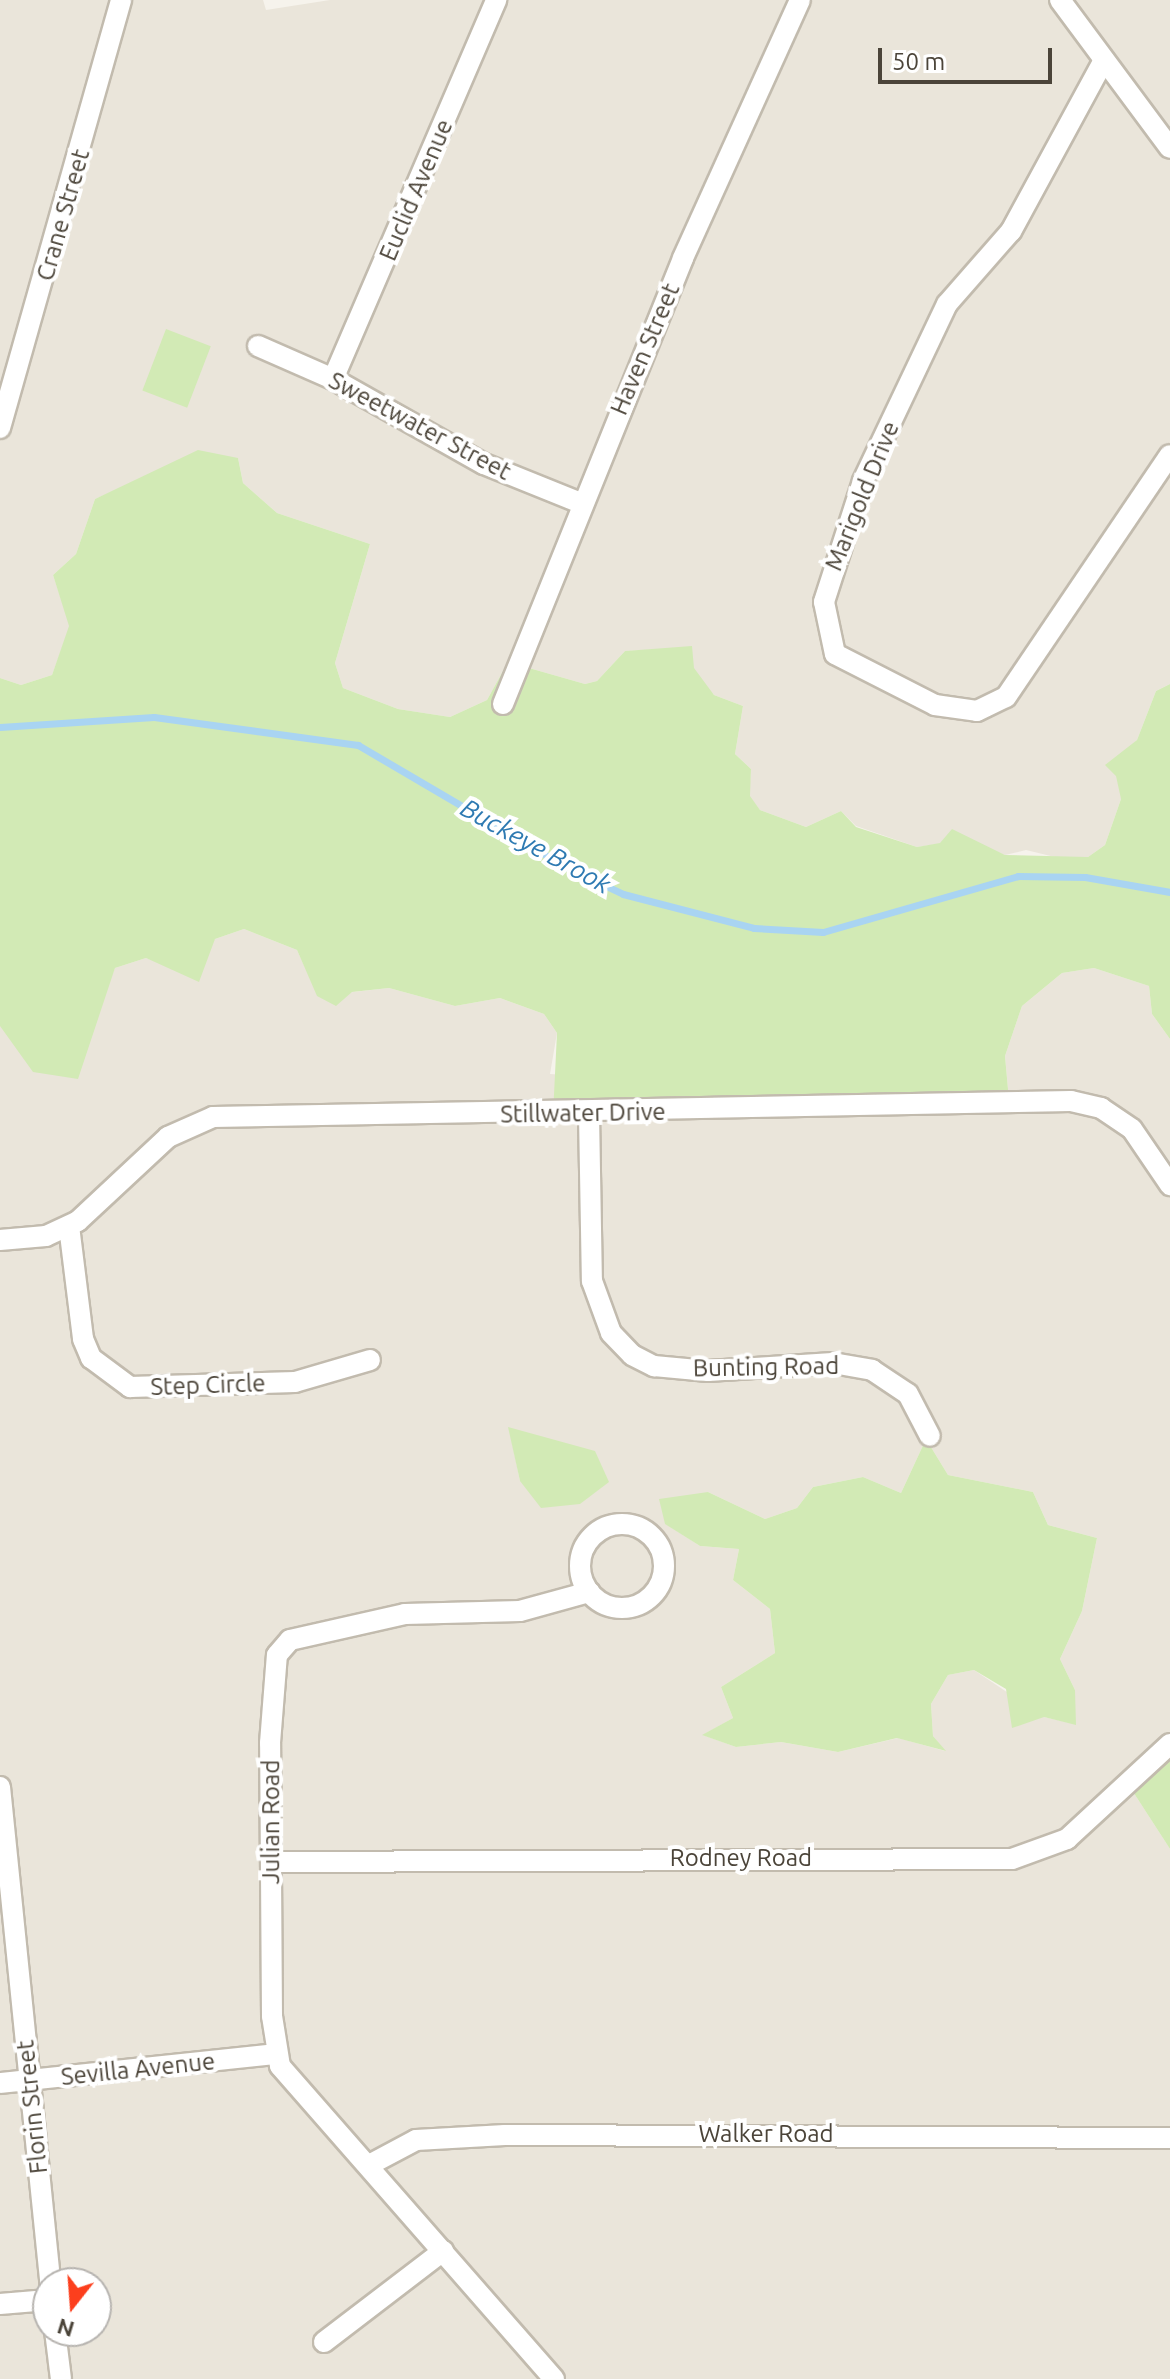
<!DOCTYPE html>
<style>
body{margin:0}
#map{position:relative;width:1170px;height:2379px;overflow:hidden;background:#f6f3ec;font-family:Ubuntu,sans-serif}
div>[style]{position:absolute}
.residential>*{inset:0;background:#eae5da}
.green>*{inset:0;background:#d2eab5;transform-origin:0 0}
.stream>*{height:7px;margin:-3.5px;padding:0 3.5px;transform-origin:3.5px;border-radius:3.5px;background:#a9d4f2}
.roads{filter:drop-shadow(2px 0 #c2bbae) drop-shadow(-2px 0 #c2bbae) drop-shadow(0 2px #c2bbae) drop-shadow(0 -2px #c2bbae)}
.street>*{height:20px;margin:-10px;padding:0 10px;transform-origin:10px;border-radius:10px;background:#fff}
.street>.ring{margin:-10px;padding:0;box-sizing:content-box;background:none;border:20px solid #fff;border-radius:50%}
span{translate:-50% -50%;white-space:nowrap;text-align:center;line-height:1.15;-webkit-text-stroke:8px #fff;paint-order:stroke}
.street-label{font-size:24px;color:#4b4439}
.water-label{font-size:26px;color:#2e7ab2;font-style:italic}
.north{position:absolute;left:32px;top:2267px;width:80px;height:80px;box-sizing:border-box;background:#fff;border:2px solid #b7b4b0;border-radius:50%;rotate:197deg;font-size:22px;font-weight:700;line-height:32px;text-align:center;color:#4b4439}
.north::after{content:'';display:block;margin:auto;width:28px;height:36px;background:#fc3f1d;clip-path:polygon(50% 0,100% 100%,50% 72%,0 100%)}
.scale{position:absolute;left:878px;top:48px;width:174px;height:36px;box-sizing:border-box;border:4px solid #4b4439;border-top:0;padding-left:10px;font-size:24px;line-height:28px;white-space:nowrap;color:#4b4439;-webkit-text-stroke:6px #fff;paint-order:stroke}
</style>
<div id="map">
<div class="residential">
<div style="clip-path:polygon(0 0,263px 0,266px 10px,330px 0,1170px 0,1170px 684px,1156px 691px,1137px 740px,1120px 758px,1121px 799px,1105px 845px,1088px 857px,1063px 859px,1026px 850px,1005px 855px,965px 840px,917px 847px,856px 826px,841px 811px,806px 827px,760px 810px,749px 796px,751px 769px,735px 754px,743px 706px,714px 695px,668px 649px,625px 651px,597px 681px,585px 684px,508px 662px,487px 700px,450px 717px,398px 709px,343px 688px,335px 663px,370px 544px,277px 513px,243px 483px,238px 458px,144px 478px,95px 499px,76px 554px,53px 575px,70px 626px,52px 675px,21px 685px,0 678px)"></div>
<div style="clip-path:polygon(evenodd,244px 929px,297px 950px,318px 996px,389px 988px,455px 1006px,500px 998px,544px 1014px,557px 1033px,550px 1074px,1009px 1100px,1005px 1056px,1022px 1006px,1062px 973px,1094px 968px,1149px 986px,1152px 1014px,1170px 1039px,1170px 1743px,1128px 1784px,1170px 1849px,1170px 2379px,0 2379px,0 1026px,88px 1032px,115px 968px,146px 958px,186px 972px,215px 939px,244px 929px,509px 1428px,576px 1451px,520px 1481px,509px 1428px,244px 929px,926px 1439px,948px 1475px,1033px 1492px,1048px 1525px,1097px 1538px,1082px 1611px,1060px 1659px,1075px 1690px,1075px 1724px,1044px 1717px,974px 1670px,948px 1675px,931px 1704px,933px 1736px,945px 1751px,898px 1738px,838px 1752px,781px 1742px,736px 1747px,703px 1735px,733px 1718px,721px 1687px,775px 1653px,770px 1609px,733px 1580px,739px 1549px,700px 1546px,666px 1524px,708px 1492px,765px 1519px,797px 1508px,813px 1487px,863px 1477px,901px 1493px,926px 1439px,244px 929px,48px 2283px,96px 2283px,96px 2331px,48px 2331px,48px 2283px)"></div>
</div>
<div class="green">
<div style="left:166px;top:329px;width:48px;height:66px;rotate:21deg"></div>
<div style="clip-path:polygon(198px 450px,238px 458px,243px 483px,277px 513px,370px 544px,335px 663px,343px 688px,398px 709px,450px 717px,487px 700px,508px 662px,585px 684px,597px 681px,625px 651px,692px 646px,694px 668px,714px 695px,743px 706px,735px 754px,751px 769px,750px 796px,760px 810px,806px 827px,841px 811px,856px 827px,917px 847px,940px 843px,952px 829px,1005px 855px,1088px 857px,1105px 845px,1121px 799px,1116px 776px,1105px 765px,1137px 740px,1156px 691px,1170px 684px,1170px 1039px,1152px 1014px,1149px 986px,1094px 968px,1062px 973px,1022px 1006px,1005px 1056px,1009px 1100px,553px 1115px,557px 1033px,544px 1014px,500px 998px,455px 1006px,389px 988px,352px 992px,336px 1006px,317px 996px,297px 950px,244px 929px,215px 939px,199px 982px,146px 958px,115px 968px,78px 1079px,33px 1072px,0 1026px,0 678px,21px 685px,52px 675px,69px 626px,53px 575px,76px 554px,95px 499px)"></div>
<div style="clip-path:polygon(508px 1427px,595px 1451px,609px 1482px,580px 1504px,541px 1508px,520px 1481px)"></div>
<div style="clip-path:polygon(926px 1439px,948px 1475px,1033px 1492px,1048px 1525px,1097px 1538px,1082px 1611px,1060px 1659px,1075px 1690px,1076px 1725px,1044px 1717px,1012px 1728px,1006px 1689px,974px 1670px,948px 1675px,931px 1704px,933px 1736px,946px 1751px,897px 1738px,838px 1752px,781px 1742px,736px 1747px,702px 1735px,733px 1718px,721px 1687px,775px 1653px,770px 1609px,733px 1580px,739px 1549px,700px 1546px,665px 1524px,659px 1499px,708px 1492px,765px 1519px,797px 1508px,813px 1487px,863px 1477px,901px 1493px)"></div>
<div style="clip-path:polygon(1170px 1743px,1170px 1849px,1128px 1784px)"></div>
</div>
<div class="stream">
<div style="left:0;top:727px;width:154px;rotate:-3.7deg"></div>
<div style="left:154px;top:717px;width:206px;rotate:7.8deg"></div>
<div style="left:358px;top:745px;width:241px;rotate:30.4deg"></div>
<div style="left:566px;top:867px;width:63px;rotate:25.3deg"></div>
<div style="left:623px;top:894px;width:135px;rotate:14.5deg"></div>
<div style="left:754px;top:928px;width:69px;rotate:3.3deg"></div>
<div style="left:823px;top:932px;width:203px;rotate:-16deg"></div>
<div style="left:1018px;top:876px;width:67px;rotate:0.9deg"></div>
<div style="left:1085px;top:877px;width:86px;rotate:10deg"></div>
</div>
<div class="roads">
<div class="street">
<div style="left:1060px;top:0;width:184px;rotate:53.4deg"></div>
<div style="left:1104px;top:60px;width:195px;rotate:118.5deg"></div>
<div style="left:1011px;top:231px;width:97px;rotate:131.2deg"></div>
<div style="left:947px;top:304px;width:196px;rotate:115.4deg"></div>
<div style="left:863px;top:481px;width:127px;rotate:107.9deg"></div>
<div style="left:824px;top:602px;width:53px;rotate:78.1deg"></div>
<div style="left:835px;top:654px;width:112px;rotate:27deg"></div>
<div style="left:935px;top:705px;width:42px;rotate:8.1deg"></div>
<div style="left:977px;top:711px;width:32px;rotate:-26deg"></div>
<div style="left:1006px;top:697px;width:292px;rotate:-55.9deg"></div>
<div style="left:258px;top:346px;width:82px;rotate:23.7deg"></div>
<div style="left:333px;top:379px;width:173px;rotate:29.4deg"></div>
<div style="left:484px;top:464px;width:107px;rotate:22deg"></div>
<div style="left:333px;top:379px;width:413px;rotate:-66.7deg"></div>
<div style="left:0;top:428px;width:445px;rotate:-74.2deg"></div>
<div style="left:503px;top:704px;width:481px;rotate:-68deg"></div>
<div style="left:683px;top:258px;width:283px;rotate:-65.6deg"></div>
<div style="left:589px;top:1114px;width:167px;rotate:89deg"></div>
<div style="left:592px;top:1281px;width:55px;rotate:69.9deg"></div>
<div style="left:611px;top:1333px;width:30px;rotate:46deg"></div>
<div style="left:632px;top:1355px;width:25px;rotate:27deg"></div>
<div style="left:654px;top:1366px;width:54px;rotate:5.3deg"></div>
<div style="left:708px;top:1371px;width:125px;rotate:-3.7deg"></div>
<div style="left:833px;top:1363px;width:40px;rotate:10deg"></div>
<div style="left:872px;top:1370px;width:43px;rotate:33.7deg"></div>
<div style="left:908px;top:1394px;width:47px;rotate:62.4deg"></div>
<div style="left:69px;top:1226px;width:114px;rotate:82.9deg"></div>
<div style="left:83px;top:1339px;width:21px;rotate:67deg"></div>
<div style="left:91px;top:1358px;width:49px;rotate:36.6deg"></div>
<div style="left:130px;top:1387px;width:165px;rotate:-1.7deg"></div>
<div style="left:295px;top:1382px;width:78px;rotate:-16.3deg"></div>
<div style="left:0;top:1240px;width:46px;rotate:-5deg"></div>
<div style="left:46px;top:1236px;width:35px;rotate:-25deg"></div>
<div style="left:78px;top:1221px;width:123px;rotate:-43deg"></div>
<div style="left:168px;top:1137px;width:49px;rotate:-24deg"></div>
<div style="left:213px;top:1117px;width:858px;rotate:-1.07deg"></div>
<div style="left:1071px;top:1101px;width:31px;rotate:13deg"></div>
<div style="left:1101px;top:1108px;width:37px;rotate:34deg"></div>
<div style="left:1132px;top:1129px;width:68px;rotate:55.8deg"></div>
<div class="ring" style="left:580px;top:1524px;width:64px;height:64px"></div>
<div style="left:0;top:1787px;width:499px;rotate:84.2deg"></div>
<div style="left:271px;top:1862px;width:741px;rotate:-0.23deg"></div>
<div style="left:1012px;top:1859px;width:59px;rotate:-20deg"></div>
<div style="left:1067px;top:1839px;width:140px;rotate:-42.7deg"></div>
<div style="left:0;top:2083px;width:278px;rotate:-6deg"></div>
<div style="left:369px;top:2165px;width:53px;rotate:-28deg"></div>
<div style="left:416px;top:2140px;width:89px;rotate:-3.2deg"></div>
<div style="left:505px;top:2135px;width:665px;rotate:0.26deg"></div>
<div style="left:0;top:2304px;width:48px;rotate:-4.8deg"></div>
<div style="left:55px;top:2331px;width:48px;rotate:82.9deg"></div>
<div style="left:324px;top:2342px;width:150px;rotate:-37.4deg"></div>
<div style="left:554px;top:2379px;width:416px;rotate:-131.2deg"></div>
<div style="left:280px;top:2066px;width:51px;rotate:-99.1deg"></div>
<div style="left:272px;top:2016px;width:273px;rotate:-90.4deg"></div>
<div style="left:270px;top:1743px;width:88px;rotate:-85.5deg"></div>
<div style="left:277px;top:1655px;width:20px;rotate:-49deg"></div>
<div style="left:290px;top:1640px;width:118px;rotate:-12.7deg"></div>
<div style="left:405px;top:1614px;width:115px;rotate:-1.5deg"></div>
<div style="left:520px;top:1611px;width:72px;rotate:-15.4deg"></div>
</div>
</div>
<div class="street-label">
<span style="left:416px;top:190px;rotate:-67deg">Euclid Avenue</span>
<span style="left:63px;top:215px;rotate:-74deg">Crane Street</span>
<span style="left:645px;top:349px;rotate:-67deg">Haven Street</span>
<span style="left:420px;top:426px;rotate:28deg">Sweetwater Street</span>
<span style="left:862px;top:496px;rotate:-68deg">Marigold Drive</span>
<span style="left:583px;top:1113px;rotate:-1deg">Stillwater Drive</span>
<span style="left:766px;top:1367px;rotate:-1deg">Bunting Road</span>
<span style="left:208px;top:1385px;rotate:-2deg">Step Circle</span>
<span style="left:271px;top:1822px;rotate:-90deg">Julian Road</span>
<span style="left:741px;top:1858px">Rodney Road</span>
<span style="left:138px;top:2069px;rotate:-6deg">Sevilla Avenue</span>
<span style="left:32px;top:2107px;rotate:-96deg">Florin Street</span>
<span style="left:766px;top:2134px">Walker Road</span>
</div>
<div class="water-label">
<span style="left:536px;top:846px;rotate:29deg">Buckeye Brook</span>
</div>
<div class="north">N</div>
<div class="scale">50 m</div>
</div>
